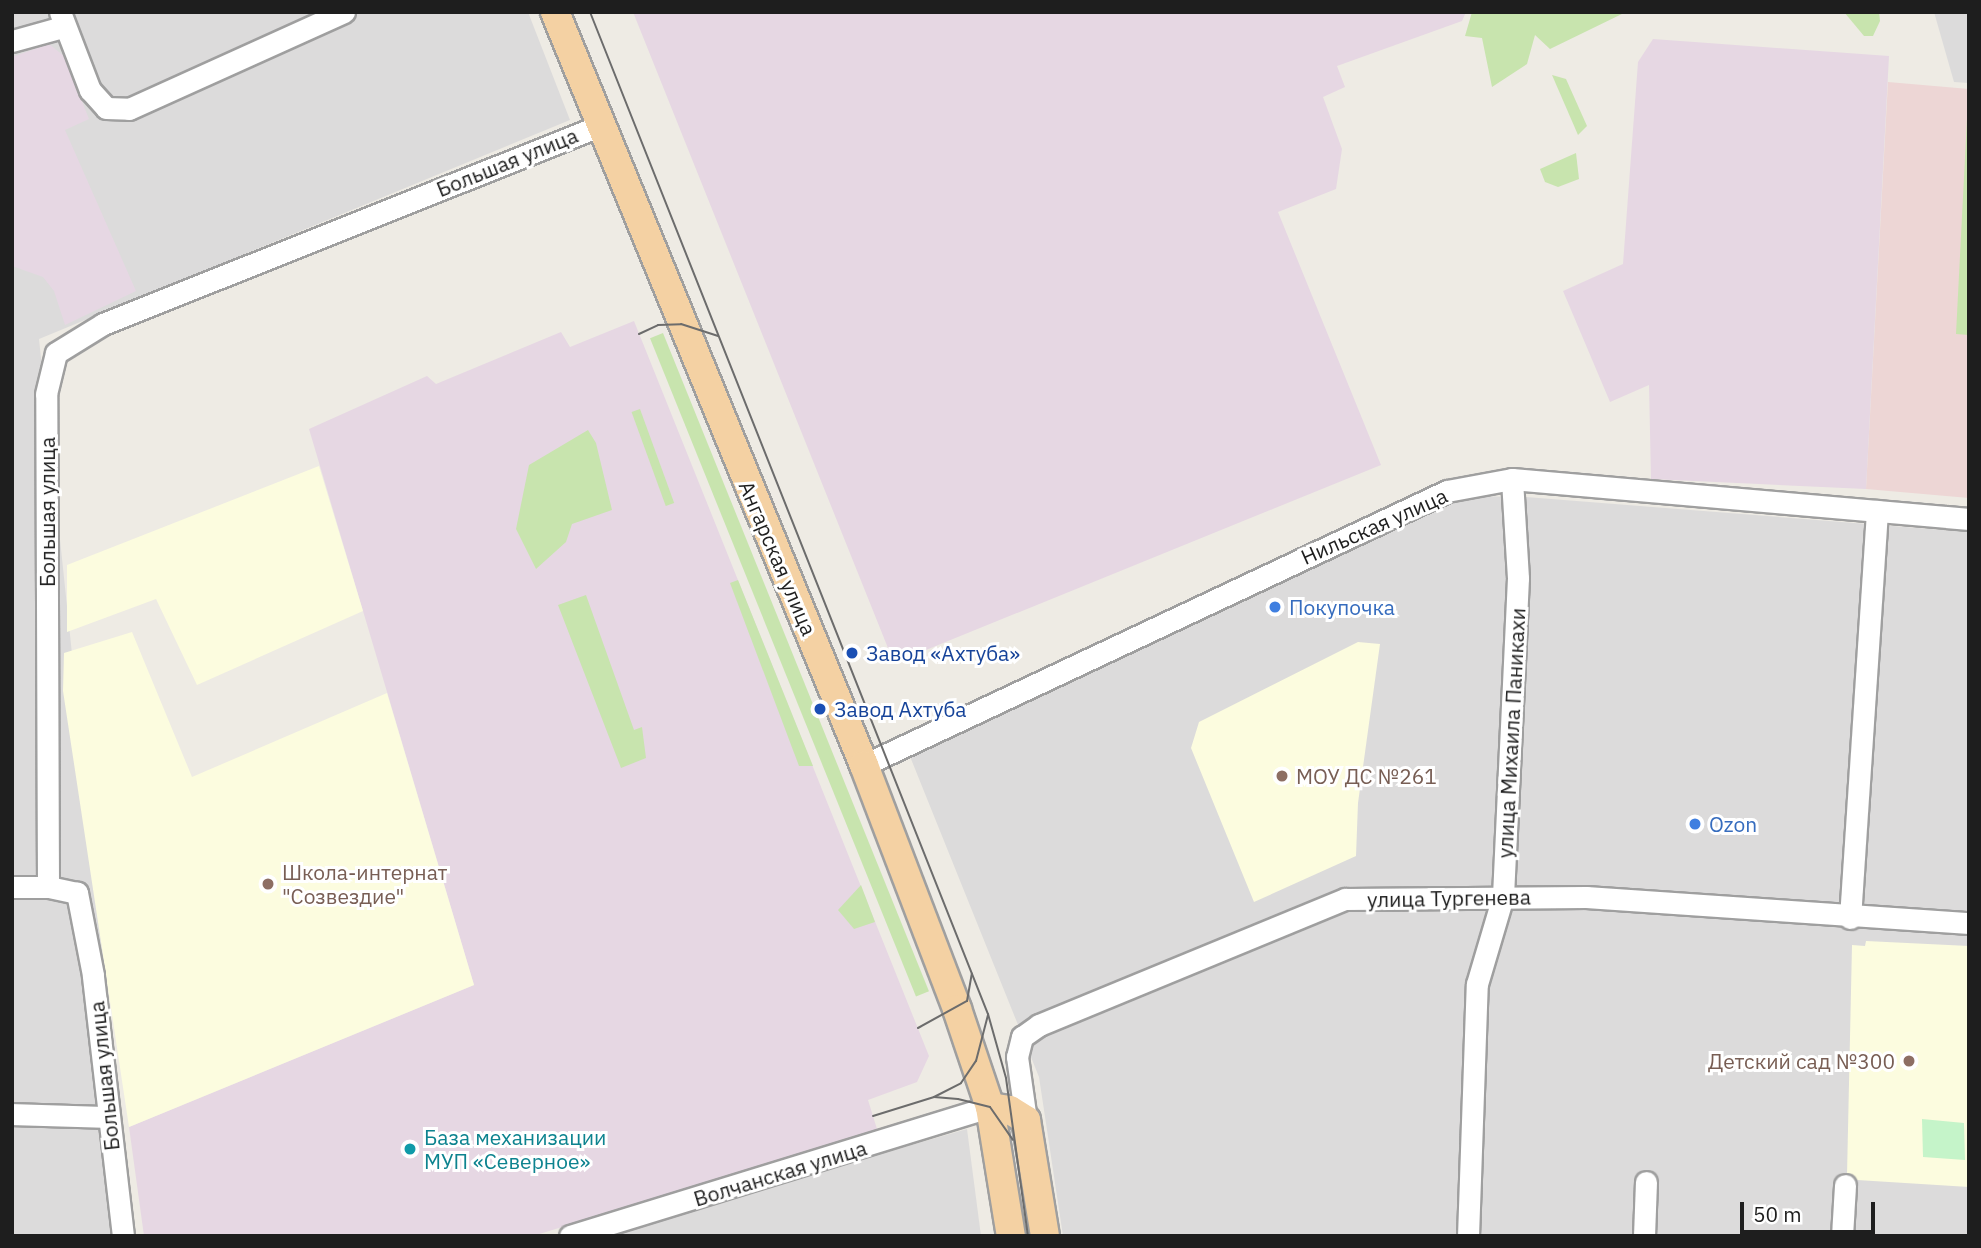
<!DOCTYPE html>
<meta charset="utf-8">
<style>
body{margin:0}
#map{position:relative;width:1981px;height:1248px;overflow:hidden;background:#eeebe4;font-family:"IBM Plex Sans",sans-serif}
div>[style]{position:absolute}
.residential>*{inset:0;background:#dcdbdb}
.commercial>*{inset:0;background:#edd6d5}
.industrial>*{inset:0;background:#e6d7e3}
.education>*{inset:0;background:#fcfcdf}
.grass>*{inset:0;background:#c8e4ae;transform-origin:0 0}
.park>*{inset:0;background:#c5f4c9}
.roads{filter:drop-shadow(2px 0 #9f9f9f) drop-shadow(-2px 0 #9f9f9f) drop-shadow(0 2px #9f9f9f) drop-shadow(0 -2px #9f9f9f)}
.minor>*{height:21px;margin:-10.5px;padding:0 10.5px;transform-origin:10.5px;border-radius:10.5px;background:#fff}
.major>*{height:28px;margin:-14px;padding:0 14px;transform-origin:14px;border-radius:14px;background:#f4d1a3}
.tram>*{height:2px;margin:-1px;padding:0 1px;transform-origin:1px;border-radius:1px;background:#6c6c6c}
.dots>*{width:19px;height:19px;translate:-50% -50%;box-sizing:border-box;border:4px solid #fff;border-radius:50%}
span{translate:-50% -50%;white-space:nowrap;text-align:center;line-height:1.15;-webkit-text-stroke:6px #fff;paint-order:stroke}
.street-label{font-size:21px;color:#1e1e1e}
.shop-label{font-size:21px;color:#366cbe}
.left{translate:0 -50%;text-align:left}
.transit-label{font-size:21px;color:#164399}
.education-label{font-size:21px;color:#785e54}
.right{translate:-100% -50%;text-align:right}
.culture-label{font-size:21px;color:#0d838f}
.frame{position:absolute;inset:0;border:14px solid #1e1e1e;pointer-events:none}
.scale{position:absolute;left:1740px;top:1202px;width:135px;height:32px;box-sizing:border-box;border:4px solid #1e1e1e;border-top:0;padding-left:9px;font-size:21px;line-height:24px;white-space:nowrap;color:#1e1e1e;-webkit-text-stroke:5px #fff;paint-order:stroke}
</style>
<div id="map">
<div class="residential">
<div style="clip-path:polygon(12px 12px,528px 12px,570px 120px,39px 339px,133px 1236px,12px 1236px)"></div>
<div style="clip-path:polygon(1934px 12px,1969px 12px,1969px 83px,1954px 82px)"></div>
<div style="clip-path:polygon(1465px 496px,1526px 497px,1969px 532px,1969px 1236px,1063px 1236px,1039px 1077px,907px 749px,1352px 543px)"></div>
<div style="clip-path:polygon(967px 1129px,981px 1236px,595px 1236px)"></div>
</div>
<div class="commercial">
<div style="clip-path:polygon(1888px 82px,1969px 89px,1969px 498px,1866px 489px)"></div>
</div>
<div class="industrial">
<div style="clip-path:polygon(633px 12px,1466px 12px,1462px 21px,1337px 66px,1345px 87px,1323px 97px,1342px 149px,1336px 189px,1278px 212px,1381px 465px,894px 663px)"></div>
<div style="clip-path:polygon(1653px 39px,1889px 56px,1866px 489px,1651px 479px,1649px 385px,1610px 402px,1563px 291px,1623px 264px,1638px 62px)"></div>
<div style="clip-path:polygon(49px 44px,64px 56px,89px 119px,65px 130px,136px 291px,65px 325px,54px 291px,43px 277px,12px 266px,12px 57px)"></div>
<div style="clip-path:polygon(634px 321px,929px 1056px,917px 1082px,868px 1100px,877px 1129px,533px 1236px,144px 1236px,129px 1127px,474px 985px,309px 429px,427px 376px,436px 384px,561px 332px,570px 347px)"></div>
</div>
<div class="education">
<div style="clip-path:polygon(319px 466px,363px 611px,197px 685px,156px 599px,67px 632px,67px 565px)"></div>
<div style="clip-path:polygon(132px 632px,192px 777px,387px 693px,474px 985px,129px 1127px,63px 691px,64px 653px)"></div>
<div style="clip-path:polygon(1358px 642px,1380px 644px,1358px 803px,1356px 856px,1254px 902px,1191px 748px,1199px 722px)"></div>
<div style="clip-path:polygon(1866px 941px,1969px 946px,1969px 1187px,1857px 1180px,1847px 1175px,1852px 945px,1865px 946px)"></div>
</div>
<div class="grass">
<div style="clip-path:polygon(1472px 12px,1626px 12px,1550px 49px,1535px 35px,1527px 64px,1492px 87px,1482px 38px,1465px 36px)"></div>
<div style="clip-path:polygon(1844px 12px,1879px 12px,1880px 21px,1873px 36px,1864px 36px)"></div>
<div style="clip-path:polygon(1552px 75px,1566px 79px,1587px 126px,1578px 135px)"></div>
<div style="clip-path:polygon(1968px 99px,1969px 99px,1969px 335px,1956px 334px)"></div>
<div style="clip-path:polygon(1576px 153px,1579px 179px,1558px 187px,1545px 182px,1540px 169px)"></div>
<div style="left:663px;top:333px;width:710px;height:14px;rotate:68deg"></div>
<div style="left:640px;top:409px;width:100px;height:9px;rotate:70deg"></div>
<div style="clip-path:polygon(588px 430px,596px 443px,612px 510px,572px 524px,566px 542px,536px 569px,516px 529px,529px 465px)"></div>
<div style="clip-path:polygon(738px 580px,813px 766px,799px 766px,730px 583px)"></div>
<div style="clip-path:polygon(586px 595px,634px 730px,642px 727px,646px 758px,621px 768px,558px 605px)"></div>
<div style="clip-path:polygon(861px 885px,875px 922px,854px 929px,838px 910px)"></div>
</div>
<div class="park">
<div style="clip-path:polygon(1922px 1119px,1964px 1123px,1965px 1160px,1923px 1157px)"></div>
</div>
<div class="roads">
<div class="minor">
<div style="left:60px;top:12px;width:84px;rotate:69deg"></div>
<div style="left:90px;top:90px;width:24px;rotate:48deg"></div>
<div style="left:106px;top:108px;width:23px;rotate:2deg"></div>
<div style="left:129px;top:109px;width:236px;rotate:-24.3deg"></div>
<div style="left:12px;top:41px;width:52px;rotate:-15.6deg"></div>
<div style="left:864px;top:765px;width:644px;rotate:-25.17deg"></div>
<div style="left:1447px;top:491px;width:66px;rotate:-10.5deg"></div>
<div style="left:1512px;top:479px;width:459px;rotate:5deg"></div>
<div style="left:12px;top:887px;width:36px"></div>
<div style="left:1850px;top:918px;width:408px;rotate:-86.2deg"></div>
<div style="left:12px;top:1114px;width:97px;rotate:1.8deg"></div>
<div style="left:1026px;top:1120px;width:64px;rotate:-98.1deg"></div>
<div style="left:1017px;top:1057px;width:21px;rotate:-76deg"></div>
<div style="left:1022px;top:1037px;width:21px;rotate:-35deg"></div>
<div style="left:1039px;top:1025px;width:331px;rotate:-22.4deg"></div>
<div style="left:1345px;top:899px;width:241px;rotate:-0.5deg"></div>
<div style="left:1586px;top:897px;width:384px;rotate:3.9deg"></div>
<div style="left:123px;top:1236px;width:263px;rotate:-96.6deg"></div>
<div style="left:93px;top:975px;width:84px;rotate:-101deg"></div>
<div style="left:77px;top:893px;width:30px;rotate:-168deg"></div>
<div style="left:48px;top:887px;width:493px;rotate:-90.2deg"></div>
<div style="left:46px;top:394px;width:42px;rotate:-76.3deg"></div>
<div style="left:56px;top:353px;width:55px;rotate:-31.7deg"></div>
<div style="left:103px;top:324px;width:534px;rotate:-21.76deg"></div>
<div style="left:570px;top:1236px;width:439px;rotate:-17.1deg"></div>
<div style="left:1468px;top:1236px;width:252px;rotate:-88deg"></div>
<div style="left:1477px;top:984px;width:92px;rotate:-73.5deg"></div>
<div style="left:1503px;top:896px;width:318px;rotate:-87.3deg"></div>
<div style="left:1518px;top:578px;width:99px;rotate:-93.5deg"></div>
<div style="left:1644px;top:1236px;width:54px;rotate:-87.9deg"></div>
<div style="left:1842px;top:1236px;width:51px;rotate:-86.6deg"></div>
</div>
<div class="major">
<div style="left:555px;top:12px;width:814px;rotate:67.69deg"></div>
<div style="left:864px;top:765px;width:261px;rotate:69.1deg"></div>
<div style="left:957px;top:1009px;width:103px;rotate:71.4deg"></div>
<div style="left:990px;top:1107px;width:131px;rotate:80.8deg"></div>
<div style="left:990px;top:1107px;width:20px;rotate:9deg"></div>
<div style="left:1010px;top:1110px;width:19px;rotate:32deg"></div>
<div style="left:1026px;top:1120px;width:118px;rotate:80.7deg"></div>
</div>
</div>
<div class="tram">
<div style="left:590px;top:12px;width:1078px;rotate:68.34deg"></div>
<div style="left:988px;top:1014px;width:66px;rotate:74.3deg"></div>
<div style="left:1006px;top:1078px;width:160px;rotate:82.1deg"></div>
<div style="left:639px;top:334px;width:21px;rotate:-25deg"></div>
<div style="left:658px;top:325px;width:23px;rotate:-2deg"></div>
<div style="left:681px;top:324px;width:39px;rotate:18deg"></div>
<div style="left:918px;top:1028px;width:56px;rotate:-28.9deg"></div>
<div style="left:967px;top:1001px;width:28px;rotate:-80deg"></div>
<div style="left:934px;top:1097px;width:30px;rotate:-27deg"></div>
<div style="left:961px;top:1083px;width:27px;rotate:-56deg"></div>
<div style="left:976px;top:1061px;width:48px;rotate:-75.4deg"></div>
<div style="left:873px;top:1116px;width:64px;rotate:-17.3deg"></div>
<div style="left:934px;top:1097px;width:24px;rotate:5deg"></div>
<div style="left:958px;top:1099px;width:33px;rotate:14deg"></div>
<div style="left:990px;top:1107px;width:40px;rotate:55.1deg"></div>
</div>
<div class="dots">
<div style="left:1275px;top:607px;background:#3f7fe0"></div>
<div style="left:852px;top:653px;background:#1a4fb4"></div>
<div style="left:820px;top:709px;background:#1a4fb4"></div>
<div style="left:1282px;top:776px;background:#8d6e63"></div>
<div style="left:1695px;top:824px;background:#3f7fe0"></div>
<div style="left:268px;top:884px;background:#8d6e63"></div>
<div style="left:1909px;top:1061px;background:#8d6e63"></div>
<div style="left:410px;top:1149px;background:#0f9aa8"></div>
</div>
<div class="street-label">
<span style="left:507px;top:162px;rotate:-22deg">Большая улица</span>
<span style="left:47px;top:512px;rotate:-90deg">Большая улица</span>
<span style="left:1374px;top:526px;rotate:-24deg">Нильская улица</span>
<span style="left:778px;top:558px;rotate:67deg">Ангарская улица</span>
<span style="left:1511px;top:733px;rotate:-87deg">улица Михаила Паникахи</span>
<span style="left:1449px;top:898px;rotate:-1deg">улица Тургенева</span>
<span style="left:104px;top:1076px;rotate:-96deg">Большая улица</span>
<span style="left:780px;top:1173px;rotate:-17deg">Волчанская улица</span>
</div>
<div class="shop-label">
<span class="left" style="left:1289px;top:607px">Покупочка</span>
<span class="left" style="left:1709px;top:824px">Ozon</span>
</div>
<div class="transit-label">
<span class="left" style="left:866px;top:653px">Завод «Ахтуба»</span>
<span class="left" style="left:834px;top:709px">Завод Ахтуба</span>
</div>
<div class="education-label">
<span class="left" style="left:1296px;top:776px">МОУ ДС №261</span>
<span class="left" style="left:282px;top:884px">Школа-интернат<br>"Созвездие"</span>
<span class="right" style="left:1895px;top:1061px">Детский сад №300</span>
</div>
<div class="culture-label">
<span class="left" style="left:424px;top:1149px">База механизации<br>МУП «Северное»</span>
</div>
<div class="frame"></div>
<div class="scale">50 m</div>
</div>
